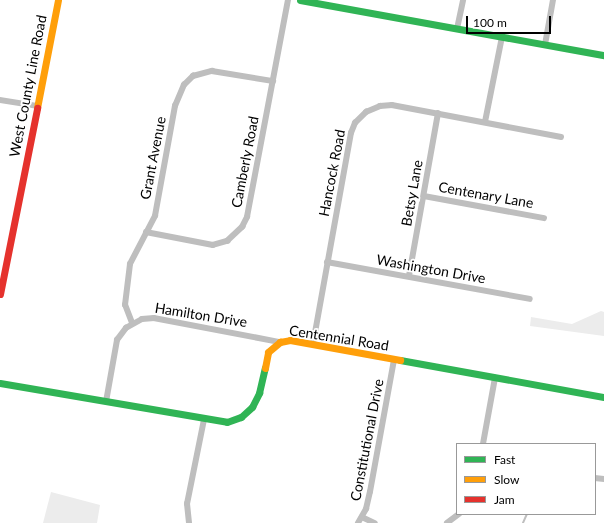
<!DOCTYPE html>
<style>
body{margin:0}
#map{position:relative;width:604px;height:523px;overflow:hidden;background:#fff;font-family:Lato,sans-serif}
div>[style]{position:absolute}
.green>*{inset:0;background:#ececec}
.stream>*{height:1.5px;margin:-0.75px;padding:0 0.75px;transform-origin:0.75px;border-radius:0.75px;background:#bfbfbf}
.street>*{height:5.5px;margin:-2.75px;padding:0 2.75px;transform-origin:2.75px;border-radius:2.75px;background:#bebebe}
.fast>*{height:7px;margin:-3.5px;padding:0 3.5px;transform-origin:3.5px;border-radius:3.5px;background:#30b455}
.slow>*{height:7px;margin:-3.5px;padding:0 3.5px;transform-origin:3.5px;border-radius:3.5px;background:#ff9f0a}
.jam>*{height:7px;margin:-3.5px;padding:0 3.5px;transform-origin:3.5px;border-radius:3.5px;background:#e5322d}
span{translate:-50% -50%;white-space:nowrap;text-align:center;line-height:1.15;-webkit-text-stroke:3.5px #fff;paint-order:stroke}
.street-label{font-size:14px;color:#000}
.legend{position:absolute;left:456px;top:443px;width:140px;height:72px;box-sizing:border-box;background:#fff;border:1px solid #999;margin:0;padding:5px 7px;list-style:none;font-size:12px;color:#000}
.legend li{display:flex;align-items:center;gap:8px;height:20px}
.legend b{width:20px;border:1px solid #999}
.scale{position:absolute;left:466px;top:16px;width:85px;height:18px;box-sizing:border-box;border:2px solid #000;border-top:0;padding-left:5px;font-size:12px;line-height:14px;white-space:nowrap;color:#000;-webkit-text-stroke:3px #fff;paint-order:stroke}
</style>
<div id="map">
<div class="green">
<div style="clip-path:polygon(601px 311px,604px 312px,604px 336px,530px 326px,531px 317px,572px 324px)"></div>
<div style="clip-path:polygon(51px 492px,100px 505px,97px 523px,43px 523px)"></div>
</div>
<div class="stream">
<div style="left:523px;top:523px;width:10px;rotate:-66deg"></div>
</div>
<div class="street">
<div style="left:457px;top:29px;width:30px;rotate:-78deg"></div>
<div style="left:545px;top:45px;width:46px;rotate:-79.9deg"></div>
<div style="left:0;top:100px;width:37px;rotate:9deg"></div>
<div style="left:485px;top:122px;width:87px;rotate:-78.7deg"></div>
<div style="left:424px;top:196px;width:122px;rotate:10.4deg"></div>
<div style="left:146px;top:232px;width:68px;rotate:11deg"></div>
<div style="left:213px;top:245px;width:15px;rotate:-16deg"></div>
<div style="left:227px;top:241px;width:21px;rotate:-43deg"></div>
<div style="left:242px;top:227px;width:11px;rotate:-63deg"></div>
<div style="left:247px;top:217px;width:221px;rotate:-79.3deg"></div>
<div style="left:327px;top:262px;width:206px;rotate:10.3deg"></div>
<div style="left:409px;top:276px;width:165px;rotate:-79.9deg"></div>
<div style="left:132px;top:323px;width:19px;rotate:-111deg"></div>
<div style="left:125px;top:305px;width:41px;rotate:-83deg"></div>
<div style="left:130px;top:264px;width:54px;rotate:-62.5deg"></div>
<div style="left:155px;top:216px;width:112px;rotate:-79.7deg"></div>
<div style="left:175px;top:106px;width:23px;rotate:-67deg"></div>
<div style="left:184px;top:85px;width:13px;rotate:-45deg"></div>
<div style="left:193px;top:76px;width:20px;rotate:-15deg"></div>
<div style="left:212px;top:71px;width:62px;rotate:9.3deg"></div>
<div style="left:313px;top:344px;width:214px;rotate:-79.8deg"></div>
<div style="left:351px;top:133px;width:11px;rotate:-68deg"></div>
<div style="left:355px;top:123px;width:16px;rotate:-45deg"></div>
<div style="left:366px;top:112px;width:15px;rotate:-23deg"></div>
<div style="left:380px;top:106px;width:12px;rotate:-5deg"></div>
<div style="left:392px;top:105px;width:172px;rotate:10.7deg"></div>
<div style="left:106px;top:402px;width:63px;rotate:-79.9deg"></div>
<div style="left:117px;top:340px;width:15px;rotate:-53deg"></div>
<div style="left:126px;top:328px;width:18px;rotate:-29deg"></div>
<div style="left:142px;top:319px;width:12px;rotate:-5deg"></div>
<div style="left:154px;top:318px;width:128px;rotate:10.8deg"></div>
<div style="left:483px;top:444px;width:67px;rotate:-79.7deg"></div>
<div style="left:595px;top:478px;width:9px;rotate:6deg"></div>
<div style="left:362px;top:517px;width:14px;rotate:25deg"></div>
<div style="left:189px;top:523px;width:19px;rotate:-96deg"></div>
<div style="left:187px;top:504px;width:86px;rotate:-78.6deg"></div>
<div style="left:358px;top:523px;width:16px;rotate:-60deg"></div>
<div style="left:366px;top:509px;width:17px;rotate:-77deg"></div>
<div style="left:370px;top:492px;width:134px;rotate:-79.7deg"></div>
<div style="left:447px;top:523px;width:15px;rotate:-37deg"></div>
</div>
<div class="fast">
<div style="left:300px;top:0;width:309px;rotate:10.3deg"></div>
<div style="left:400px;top:360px;width:207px;rotate:10.3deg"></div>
<div style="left:0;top:383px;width:230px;rotate:9.7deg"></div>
<div style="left:227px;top:422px;width:15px;rotate:-20deg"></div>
<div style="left:241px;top:417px;width:15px;rotate:-42deg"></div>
<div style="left:252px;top:407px;width:16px;rotate:-63deg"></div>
<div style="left:259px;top:393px;width:26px;rotate:-77deg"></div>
</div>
<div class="slow">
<div style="left:37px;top:108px;width:110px;rotate:-79deg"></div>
<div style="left:265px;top:368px;width:16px;rotate:-79deg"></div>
<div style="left:268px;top:352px;width:16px;rotate:-40deg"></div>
<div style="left:280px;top:342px;width:10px;rotate:-11deg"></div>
<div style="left:290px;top:340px;width:112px;rotate:10.3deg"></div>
</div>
<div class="jam">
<div style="left:0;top:294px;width:190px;rotate:-78.7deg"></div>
</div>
<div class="street-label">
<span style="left:28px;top:86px;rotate:-79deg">West County Line Road</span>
<span style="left:153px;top:158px;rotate:-79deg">Grant Avenue</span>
<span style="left:245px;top:162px;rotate:-79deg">Camberly Road</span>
<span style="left:332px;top:173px;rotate:-79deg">Hancock Road</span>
<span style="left:412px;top:193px;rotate:-80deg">Betsy Lane</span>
<span style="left:486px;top:195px;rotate:10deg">Centenary Lane</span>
<span style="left:431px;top:269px;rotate:10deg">Washington Drive</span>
<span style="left:201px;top:315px;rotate:9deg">Hamilton Drive</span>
<span style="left:339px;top:338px;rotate:9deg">Centennial Road</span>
<span style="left:367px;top:440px;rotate:-79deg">Constitutional Drive</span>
</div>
<ul class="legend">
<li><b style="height:5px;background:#30b455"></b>Fast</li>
<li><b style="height:5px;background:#ff9f0a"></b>Slow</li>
<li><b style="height:5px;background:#e5322d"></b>Jam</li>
</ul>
<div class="scale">100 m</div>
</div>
